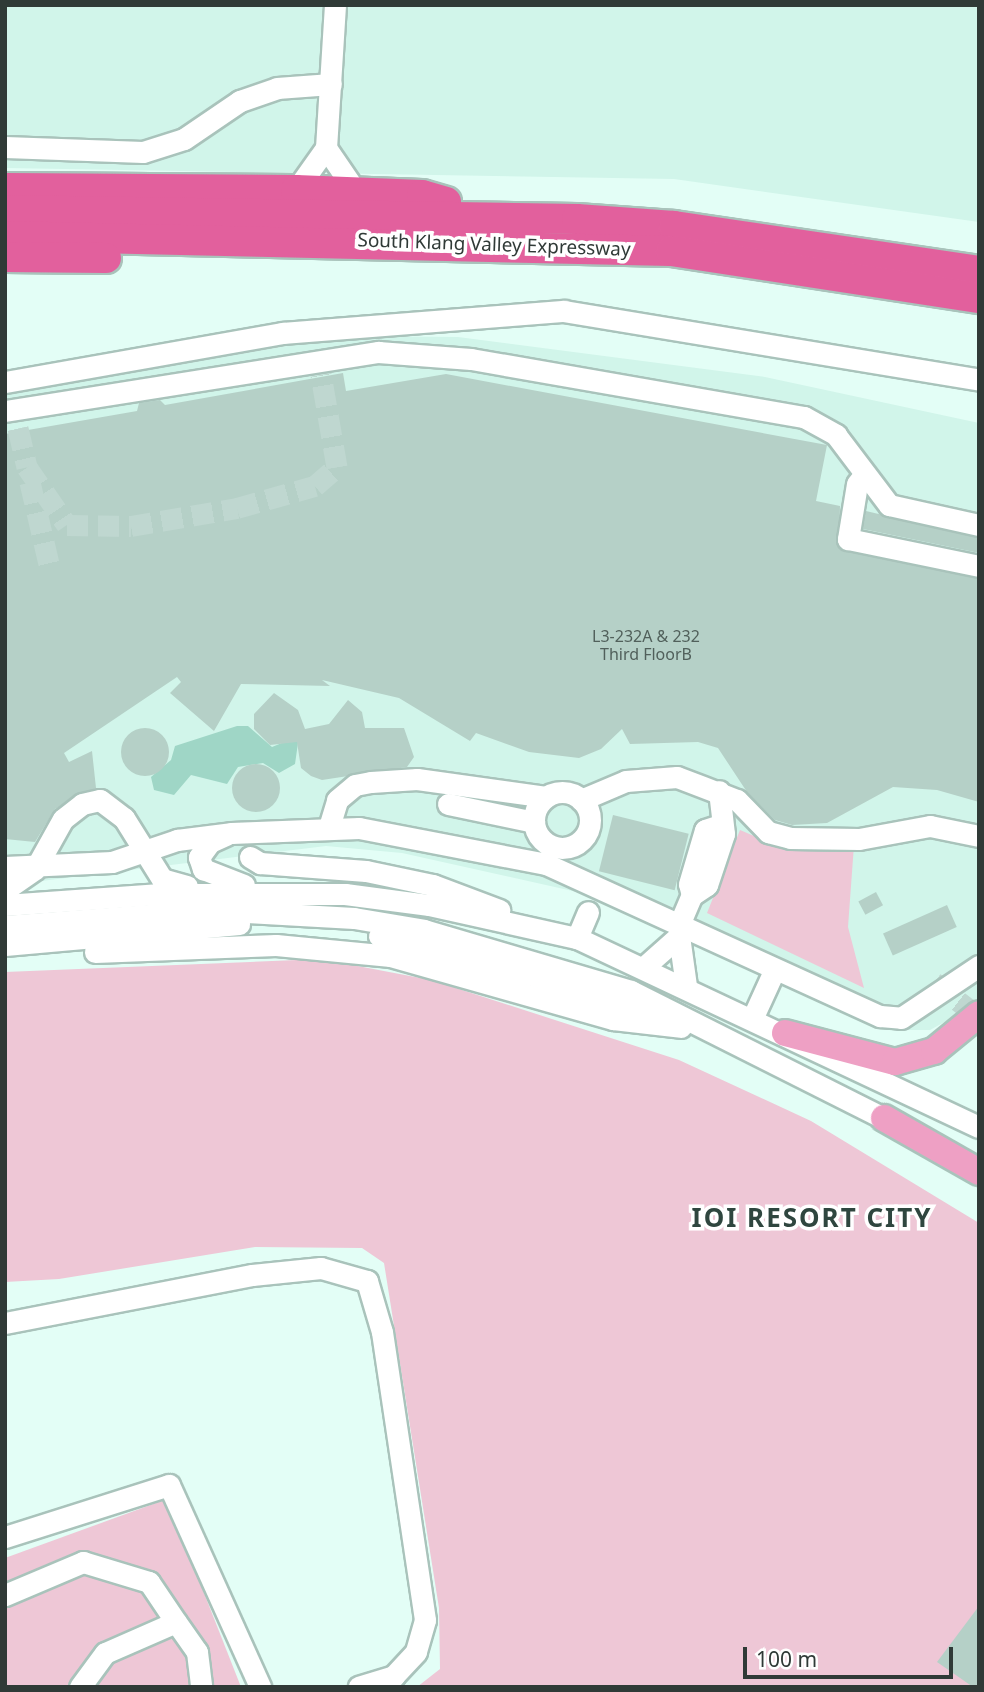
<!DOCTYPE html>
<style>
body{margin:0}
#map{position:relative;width:984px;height:1692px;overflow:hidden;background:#e3fef6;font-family:"Noto Sans",sans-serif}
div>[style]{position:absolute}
.built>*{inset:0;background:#d1f5ea}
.green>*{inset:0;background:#eec7d6}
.water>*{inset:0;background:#9fd6c6}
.building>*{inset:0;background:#b5d0c7;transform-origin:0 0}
.round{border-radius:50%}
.minor-tunnel>*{height:21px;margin-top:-10.5px;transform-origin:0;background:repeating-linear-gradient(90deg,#bfd7d0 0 21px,transparent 0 31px)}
.roads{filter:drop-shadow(2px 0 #a9c3bb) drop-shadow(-2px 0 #a9c3bb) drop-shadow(0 2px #a9c3bb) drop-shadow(0 -2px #a9c3bb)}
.minor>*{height:21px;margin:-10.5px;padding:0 10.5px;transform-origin:10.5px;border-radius:10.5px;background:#fff}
.minor>.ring{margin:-10.5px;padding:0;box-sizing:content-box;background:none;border:21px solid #fff;border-radius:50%}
.major>*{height:26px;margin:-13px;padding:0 13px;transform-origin:13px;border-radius:13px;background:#eea0c4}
.highway>*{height:30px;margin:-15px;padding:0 15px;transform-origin:15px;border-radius:15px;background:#e2609d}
span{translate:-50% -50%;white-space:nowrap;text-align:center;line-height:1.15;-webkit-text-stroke:7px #fff;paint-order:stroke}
.number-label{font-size:16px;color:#51605b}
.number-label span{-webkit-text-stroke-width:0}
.street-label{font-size:19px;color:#303a37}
.district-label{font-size:26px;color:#2f463f;font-weight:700;letter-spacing:2px}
.frame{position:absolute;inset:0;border:7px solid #303a37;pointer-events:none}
.scale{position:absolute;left:743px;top:1647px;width:210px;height:32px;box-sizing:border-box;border:4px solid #303a37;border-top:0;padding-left:9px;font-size:21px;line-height:24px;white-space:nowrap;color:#303a37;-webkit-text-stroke:5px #fff;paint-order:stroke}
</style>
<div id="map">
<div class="built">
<div style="clip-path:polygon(5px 5px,979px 5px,979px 222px,674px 179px,5px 168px)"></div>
<div style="clip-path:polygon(348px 336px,458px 337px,765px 377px,979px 423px,979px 1003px,930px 1030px,891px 1030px,586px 894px,402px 853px,326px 846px,33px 882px,5px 878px,5px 393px)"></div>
</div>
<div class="green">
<div style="clip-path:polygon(740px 830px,785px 849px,854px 845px,848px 927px,864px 988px,707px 913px)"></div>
<div style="clip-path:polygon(321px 959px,431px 980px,679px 1060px,811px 1121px,979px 1223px,979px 1687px,417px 1687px,440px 1669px,439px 1608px,384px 1263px,362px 1248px,255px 1247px,59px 1279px,5px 1282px,5px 972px)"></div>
<div style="clip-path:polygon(167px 1499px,241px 1687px,5px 1687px,5px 1558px)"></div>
</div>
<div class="water">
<div style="clip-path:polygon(237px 726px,248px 726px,272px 747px,299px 736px,295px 764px,279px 773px,263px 763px,238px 767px,227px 784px,191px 775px,174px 795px,154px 790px,151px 777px,171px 760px,175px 746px)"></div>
</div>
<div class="building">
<div style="clip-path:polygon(343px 373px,346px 391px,446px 374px,827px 445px,816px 501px,840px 506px,839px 548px,979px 579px,979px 802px,937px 790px,893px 787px,827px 823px,792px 825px,775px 820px,747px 792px,718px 748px,698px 742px,630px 744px,622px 729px,601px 749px,579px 758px,529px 752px,476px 733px,470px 741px,399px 698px,322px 680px,330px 686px,241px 684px,214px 731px,170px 693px,181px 682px,177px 677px,64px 753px,69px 762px,92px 751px,96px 788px,55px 809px,35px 842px,5px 839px,5px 434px,137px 411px,139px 403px,160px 400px,165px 405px)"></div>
<div style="clip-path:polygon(866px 511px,979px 538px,979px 553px,863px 529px)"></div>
<div style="clip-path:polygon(274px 693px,298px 710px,305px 729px,329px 724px,348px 700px,362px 712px,365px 728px,404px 728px,414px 757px,407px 767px,322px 780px,311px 776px,301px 768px,297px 742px,270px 745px,254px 729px,254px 714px)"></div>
<div class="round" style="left:121px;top:728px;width:48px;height:48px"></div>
<div class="round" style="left:232px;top:764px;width:48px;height:48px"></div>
<div style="left:613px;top:815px;width:78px;height:58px;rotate:14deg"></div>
<div style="left:876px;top:892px;width:15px;height:20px;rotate:62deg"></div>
<div style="left:947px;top:905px;width:24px;height:70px;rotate:66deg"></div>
<div style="clip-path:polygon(979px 1606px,979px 1687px,973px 1687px,937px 1662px)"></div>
</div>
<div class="minor-tunnel">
<div style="left:18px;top:428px;width:40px;rotate:77deg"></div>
<div style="left:27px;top:467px;width:70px;rotate:55.4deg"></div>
<div style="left:67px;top:525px;width:64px;rotate:0.9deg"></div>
<div style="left:131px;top:526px;width:108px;rotate:-9.6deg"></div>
<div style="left:237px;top:508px;width:81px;rotate:-15.8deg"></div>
<div style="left:315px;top:486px;width:29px;rotate:-41deg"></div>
<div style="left:337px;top:467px;width:94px;rotate:-99.8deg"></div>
<div style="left:30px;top:482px;width:92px;rotate:76.9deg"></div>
<div style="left:934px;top:982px;width:57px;rotate:37.9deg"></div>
</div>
<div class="roads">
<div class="minor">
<div style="left:5px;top:147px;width:138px;rotate:2.1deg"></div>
<div style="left:143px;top:152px;width:43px;rotate:-17.6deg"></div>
<div style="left:184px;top:139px;width:68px;rotate:-34.2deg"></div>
<div style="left:240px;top:101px;width:39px;rotate:-19deg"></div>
<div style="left:277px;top:88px;width:54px;rotate:-4.2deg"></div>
<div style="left:326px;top:148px;width:53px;rotate:55.7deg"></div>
<div style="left:296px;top:190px;width:52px;rotate:-54.5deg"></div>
<div style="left:326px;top:148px;width:143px;rotate:-86.4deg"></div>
<div style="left:5px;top:382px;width:282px;rotate:-10deg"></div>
<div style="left:283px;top:333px;width:282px;rotate:-4.5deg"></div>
<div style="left:564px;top:311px;width:421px;rotate:9.4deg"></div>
<div style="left:5px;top:411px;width:378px;rotate:-9deg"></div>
<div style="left:378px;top:352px;width:93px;rotate:4.3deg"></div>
<div style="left:471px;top:359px;width:338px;rotate:9.9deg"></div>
<div style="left:804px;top:417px;width:37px;rotate:29deg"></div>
<div style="left:836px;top:435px;width:88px;rotate:52.9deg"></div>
<div style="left:889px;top:505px;width:92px;rotate:12.5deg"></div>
<div style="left:864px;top:475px;width:11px;rotate:128deg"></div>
<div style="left:857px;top:484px;width:56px;rotate:99.3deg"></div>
<div style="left:848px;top:539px;width:134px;rotate:11.6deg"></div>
<div class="ring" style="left:534px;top:792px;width:35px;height:35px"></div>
<div style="left:581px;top:800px;width:49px;rotate:-22.9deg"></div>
<div style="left:626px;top:781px;width:51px;rotate:-4.5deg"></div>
<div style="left:677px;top:777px;width:64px;rotate:21deg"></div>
<div style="left:737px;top:800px;width:45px;rotate:45.9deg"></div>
<div style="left:768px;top:832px;width:23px;rotate:15deg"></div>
<div style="left:790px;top:838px;width:69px;rotate:0.8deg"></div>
<div style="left:859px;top:839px;width:72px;rotate:-10.4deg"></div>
<div style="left:930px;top:826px;width:50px;rotate:11.5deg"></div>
<div style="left:448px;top:804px;width:88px;rotate:11.8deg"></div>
<div style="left:329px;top:827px;width:28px;rotate:-73deg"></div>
<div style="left:337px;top:800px;width:23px;rotate:-40deg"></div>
<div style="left:355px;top:785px;width:16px;rotate:-11deg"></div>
<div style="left:371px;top:782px;width:46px;rotate:-3.7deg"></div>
<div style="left:417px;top:779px;width:130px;rotate:7.9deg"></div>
<div style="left:226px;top:835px;width:17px;rotate:156deg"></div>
<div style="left:210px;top:842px;width:19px;rotate:126deg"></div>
<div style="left:199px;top:857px;width:13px;rotate:72deg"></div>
<div style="left:203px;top:869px;width:44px;rotate:21.3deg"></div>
<div style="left:250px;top:857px;width:12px;rotate:31deg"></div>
<div style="left:260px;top:863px;width:106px;rotate:4.3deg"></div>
<div style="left:366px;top:871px;width:68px;rotate:11.8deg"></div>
<div style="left:433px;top:885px;width:71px;rotate:20.7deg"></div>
<div style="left:5px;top:867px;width:107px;rotate:-2.7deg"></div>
<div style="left:112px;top:862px;width:69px;rotate:-18.7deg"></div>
<div style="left:177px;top:840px;width:54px;rotate:-7.4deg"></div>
<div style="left:231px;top:833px;width:128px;rotate:-2.2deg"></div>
<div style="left:359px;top:828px;width:190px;rotate:10.9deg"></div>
<div style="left:546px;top:864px;width:367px;rotate:24.5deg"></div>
<div style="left:880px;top:1016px;width:21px;rotate:5deg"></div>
<div style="left:901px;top:1018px;width:94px;rotate:-33.7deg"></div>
<div style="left:5px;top:890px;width:37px;rotate:-35deg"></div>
<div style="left:35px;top:869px;width:57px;rotate:-60.8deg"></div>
<div style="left:63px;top:819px;width:24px;rotate:-38deg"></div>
<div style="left:82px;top:804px;width:18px;rotate:-13deg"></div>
<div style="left:100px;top:800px;width:30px;rotate:37deg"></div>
<div style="left:124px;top:818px;width:72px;rotate:58.1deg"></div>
<div style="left:162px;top:879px;width:26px;rotate:16deg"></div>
<div style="left:692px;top:895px;width:11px;rotate:-105deg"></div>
<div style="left:689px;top:884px;width:56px;rotate:-73.5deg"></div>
<div style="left:705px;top:830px;width:16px;rotate:-18deg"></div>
<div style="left:5px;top:905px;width:152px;rotate:-4.1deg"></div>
<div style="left:157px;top:894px;width:188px"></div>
<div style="left:345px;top:894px;width:85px;rotate:7.5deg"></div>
<div style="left:429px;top:905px;width:152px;rotate:12.6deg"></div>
<div style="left:577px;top:938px;width:444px;rotate:25.2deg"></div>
<div style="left:679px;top:925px;width:33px;rotate:-67deg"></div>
<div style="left:692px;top:895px;width:18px;rotate:-34deg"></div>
<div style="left:707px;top:885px;width:54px;rotate:-71.6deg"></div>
<div style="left:724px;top:834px;width:43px;rotate:-96.6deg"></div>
<div style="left:5px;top:926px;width:207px;rotate:-4.4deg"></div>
<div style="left:211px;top:910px;width:143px;rotate:3.2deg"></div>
<div style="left:354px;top:918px;width:71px;rotate:9.7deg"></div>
<div style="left:424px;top:930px;width:216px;rotate:16.4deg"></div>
<div style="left:631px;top:991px;width:299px;rotate:26.7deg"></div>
<div style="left:379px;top:936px;width:162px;rotate:14.3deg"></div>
<div style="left:536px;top:976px;width:128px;rotate:18.7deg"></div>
<div style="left:577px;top:938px;width:28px;rotate:-67deg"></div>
<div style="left:5px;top:945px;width:235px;rotate:-5.1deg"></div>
<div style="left:95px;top:952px;width:181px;rotate:-2.2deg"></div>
<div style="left:276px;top:945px;width:115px;rotate:5.5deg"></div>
<div style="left:390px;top:956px;width:232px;rotate:15.8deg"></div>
<div style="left:613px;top:1019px;width:68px;rotate:6.7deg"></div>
<div style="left:644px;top:967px;width:47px;rotate:-41.5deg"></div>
<div style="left:679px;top:936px;width:50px;rotate:82deg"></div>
<div style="left:753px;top:1017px;width:51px;rotate:-65.5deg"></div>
<div style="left:5px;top:1323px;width:252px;rotate:-11deg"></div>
<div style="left:252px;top:1275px;width:69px;rotate:-5.8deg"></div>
<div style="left:321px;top:1268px;width:48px;rotate:15.8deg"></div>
<div style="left:367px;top:1281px;width:53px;rotate:73.6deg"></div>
<div style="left:382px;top:1332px;width:291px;rotate:81.5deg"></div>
<div style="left:425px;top:1620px;width:33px;rotate:106deg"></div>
<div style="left:416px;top:1652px;width:33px;rotate:133deg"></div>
<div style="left:394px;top:1676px;width:37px;rotate:163deg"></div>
<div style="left:5px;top:1537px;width:172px;rotate:-17.6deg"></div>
<div style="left:169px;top:1485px;width:222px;rotate:65.7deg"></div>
<div style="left:5px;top:1595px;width:85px;rotate:-22.9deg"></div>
<div style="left:83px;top:1562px;width:69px;rotate:16.9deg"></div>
<div style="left:149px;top:1582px;width:48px;rotate:56deg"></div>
<div style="left:80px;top:1687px;width:42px;rotate:-53.7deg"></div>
<div style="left:105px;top:1653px;width:77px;rotate:-23.6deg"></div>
<div style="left:176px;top:1622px;width:37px;rotate:55deg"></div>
<div style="left:197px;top:1652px;width:35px;rotate:83deg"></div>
</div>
<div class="major">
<div style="left:785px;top:1033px;width:114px;rotate:14.8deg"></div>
<div style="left:895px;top:1062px;width:41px;rotate:-15.8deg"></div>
<div style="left:934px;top:1051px;width:58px;rotate:-39.4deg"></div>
<div style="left:884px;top:1118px;width:109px;rotate:29.6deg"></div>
</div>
<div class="highway">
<div style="left:5px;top:188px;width:291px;rotate:0.4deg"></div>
<div style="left:296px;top:190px;width:126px;rotate:2.3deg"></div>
<div style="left:422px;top:195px;width:25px;rotate:16deg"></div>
<div style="left:5px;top:210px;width:572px;rotate:0.9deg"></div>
<div style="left:577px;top:219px;width:97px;rotate:4.1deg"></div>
<div style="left:674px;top:226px;width:308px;rotate:8.4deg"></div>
<div style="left:5px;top:236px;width:666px;rotate:1.29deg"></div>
<div style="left:671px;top:251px;width:312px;rotate:8.7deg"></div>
<div style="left:5px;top:257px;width:101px;rotate:0.6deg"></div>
</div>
</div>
<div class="number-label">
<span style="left:646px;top:645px">L3-232A &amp; 232<br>Third FloorB</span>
</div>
<div class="street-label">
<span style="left:494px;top:245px;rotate:2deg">South Klang Valley Expressway</span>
</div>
<div class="district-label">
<span style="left:812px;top:1218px">IOI RESORT CITY</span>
</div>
<div class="frame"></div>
<div class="scale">100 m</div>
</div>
